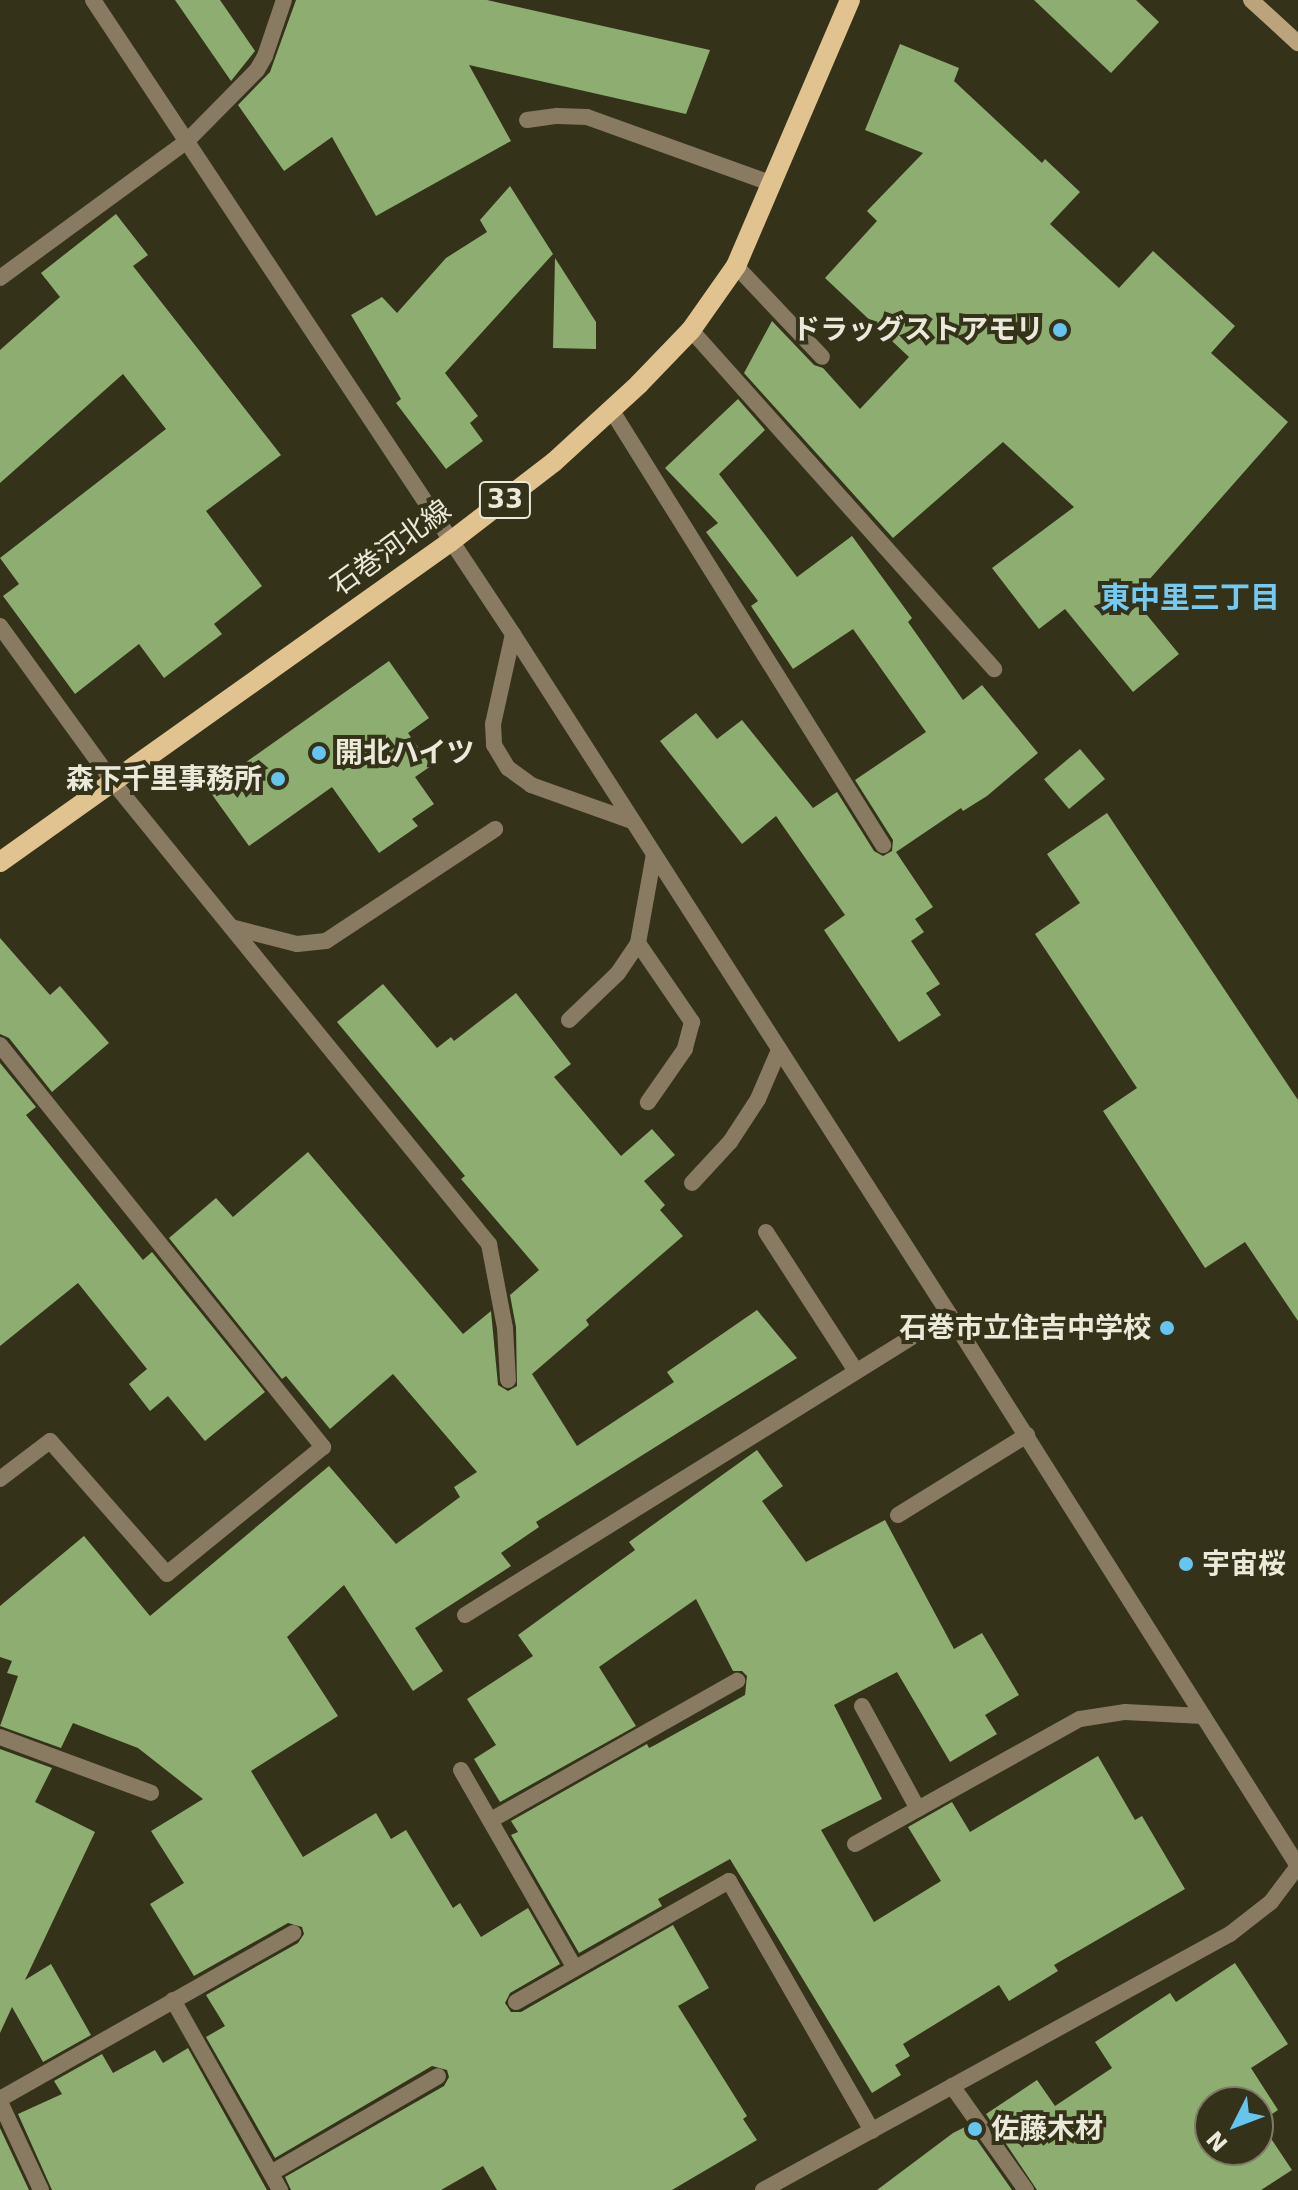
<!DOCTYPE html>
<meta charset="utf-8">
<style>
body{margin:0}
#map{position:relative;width:1298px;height:2190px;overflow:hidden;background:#343219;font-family:"DejaVu Sans","Noto Sans JP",sans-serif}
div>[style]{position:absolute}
.building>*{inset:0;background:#8ead71;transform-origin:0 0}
.lane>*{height:16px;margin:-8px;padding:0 8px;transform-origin:8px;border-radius:8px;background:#897a62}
.street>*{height:16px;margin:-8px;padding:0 8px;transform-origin:8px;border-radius:8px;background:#897a62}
.secondary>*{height:16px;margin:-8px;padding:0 8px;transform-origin:8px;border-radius:8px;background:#bba47c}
.primary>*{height:20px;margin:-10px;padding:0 10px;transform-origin:10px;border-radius:10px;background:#e1c38f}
.dots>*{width:22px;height:22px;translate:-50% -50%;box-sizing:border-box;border:4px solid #343219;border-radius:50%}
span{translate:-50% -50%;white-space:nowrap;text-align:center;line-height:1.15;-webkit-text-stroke:8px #343219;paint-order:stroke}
.shield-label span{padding:2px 6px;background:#343219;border:2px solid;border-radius:6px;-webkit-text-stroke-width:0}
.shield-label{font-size:26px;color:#eae9da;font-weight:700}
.poi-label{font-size:28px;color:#eae9da;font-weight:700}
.right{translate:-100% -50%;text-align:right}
.left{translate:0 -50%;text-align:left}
.street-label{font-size:28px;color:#eae9da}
.neighbourhood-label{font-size:30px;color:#74caf1;font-weight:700}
.north{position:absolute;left:1194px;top:2086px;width:80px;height:80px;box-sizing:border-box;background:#343219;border:2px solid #7d7b66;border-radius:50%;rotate:228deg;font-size:22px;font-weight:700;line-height:32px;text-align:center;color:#eae9da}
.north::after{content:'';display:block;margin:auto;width:28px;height:36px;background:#65c5ee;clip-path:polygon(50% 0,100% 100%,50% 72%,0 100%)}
</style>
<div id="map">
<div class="building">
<div style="clip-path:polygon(175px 0,220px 0,255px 51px,231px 81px)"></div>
<div style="clip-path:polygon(296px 0,487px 0,710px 50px,686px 114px,469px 65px,511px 141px,376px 216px,332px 137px,284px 171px,238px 105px,270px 72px)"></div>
<div style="clip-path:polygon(1034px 0,1136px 0,1159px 22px,1111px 73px)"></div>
<div style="clip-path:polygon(900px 44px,959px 68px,954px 81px,1042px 163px,1045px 159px,1080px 192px,1050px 224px,1119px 288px,1153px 251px,1235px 326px,1211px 353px,1288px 422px,1133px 598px,1179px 654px,1133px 692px,1065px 609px,1039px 629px,992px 568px,1074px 507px,1003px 442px,893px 538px,744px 373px,772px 321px,814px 365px,823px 368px,860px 409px,909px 357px,825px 278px,877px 221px,867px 211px,923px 153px,865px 130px)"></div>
<div style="clip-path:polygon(510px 186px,553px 254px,445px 373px,478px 416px,470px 423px,483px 441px,446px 469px,396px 403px,401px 399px,351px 315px,382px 297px,397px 313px,446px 258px,487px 232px,480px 220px)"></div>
<div style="clip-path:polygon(116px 214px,148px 255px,133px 266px,281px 455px,206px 511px,262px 586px,214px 624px,222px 634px,164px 678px,139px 644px,75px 694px,3px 596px,19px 584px,0 558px,166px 429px,123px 374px,0 483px,0 350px,60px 297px,41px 273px)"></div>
<div style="clip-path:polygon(555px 258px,596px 322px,596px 349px,553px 348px)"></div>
<div style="clip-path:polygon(738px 399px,765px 430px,719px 474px,797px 577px,852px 536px,912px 618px,908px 622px,963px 700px,982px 685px,1038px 753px,987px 796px,963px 811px,961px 808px,896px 852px,933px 907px,915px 919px,924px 932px,911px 941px,940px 984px,926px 993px,941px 1015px,899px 1042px,824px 930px,845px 915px,776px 816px,742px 844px,660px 741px,696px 713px,717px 739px,742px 720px,813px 808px,837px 792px,874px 851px,883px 856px,892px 851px,893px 840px,855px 780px,926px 732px,853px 629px,793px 669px,751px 606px,758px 601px,706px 532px,718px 523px,665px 468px)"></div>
<div style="clip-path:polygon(389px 661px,429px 718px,408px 733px,431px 766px,415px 777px,434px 804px,412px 819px,418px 826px,379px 853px,332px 787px,249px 846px,208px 789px)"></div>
<div style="left:1080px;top:749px;width:39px;height:47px;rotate:50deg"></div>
<div style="clip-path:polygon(1107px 813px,1298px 1100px,1298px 1321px,1245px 1242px,1205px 1268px,1103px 1111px,1137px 1088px,1035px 934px,1080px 903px,1047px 854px)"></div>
<div style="clip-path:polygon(0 938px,50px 995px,60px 986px,109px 1043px,52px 1092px,9px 1038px,0 1034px)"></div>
<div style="clip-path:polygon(383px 984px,437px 1048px,451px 1037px,454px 1041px,516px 993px,571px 1064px,554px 1077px,621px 1156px,652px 1129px,675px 1155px,644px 1181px,665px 1205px,660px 1210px,683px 1236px,586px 1320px,589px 1325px,532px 1374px,577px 1446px,674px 1382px,667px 1372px,757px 1310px,797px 1358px,536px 1522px,539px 1527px,501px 1553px,511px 1566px,415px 1628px,443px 1671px,413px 1691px,344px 1585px,287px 1637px,338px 1716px,251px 1771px,303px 1857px,376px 1813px,391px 1839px,406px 1830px,453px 1908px,460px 1903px,481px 1937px,528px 1908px,560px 1964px,510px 1993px,505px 2003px,511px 2012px,521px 2012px,673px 1925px,709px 1988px,678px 2006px,747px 2116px,743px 2119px,757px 2140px,672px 2190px,497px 2190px,483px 2166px,441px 2190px,291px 2190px,285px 2177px,444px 2086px,449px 2077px,447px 2070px,432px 2066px,275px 2158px,206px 2037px,225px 2026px,206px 1995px,298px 1943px,304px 1934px,302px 1927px,288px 1923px,194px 1976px,150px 1904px,184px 1883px,151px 1831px,203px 1799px,138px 1748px,73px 1723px,61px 1748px,0 1726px,18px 1676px,7px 1673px,12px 1661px,0 1657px,0 1606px,84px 1536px,150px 1616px,329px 1466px,396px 1544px,460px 1497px,454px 1487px,477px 1472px,393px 1374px,330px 1429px,286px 1376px,282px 1379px,169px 1238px,216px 1198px,233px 1217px,308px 1152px,463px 1334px,491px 1311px,498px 1385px,508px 1391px,517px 1386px,516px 1327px,510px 1295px,539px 1270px,461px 1179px,465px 1176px,337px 1022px)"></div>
<div style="clip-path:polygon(0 1063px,36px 1107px,26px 1115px,143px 1260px,152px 1252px,265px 1392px,205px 1441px,168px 1396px,150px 1411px,129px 1384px,147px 1369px,78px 1283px,0 1346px)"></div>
<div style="clip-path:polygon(757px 1450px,783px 1486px,762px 1501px,806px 1562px,885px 1520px,954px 1649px,982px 1633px,1019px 1695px,985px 1715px,997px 1734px,950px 1762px,897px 1672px,834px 1705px,882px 1799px,821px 1830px,874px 1922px,941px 1881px,908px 1827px,952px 1802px,970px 1832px,1098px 1756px,1135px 1820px,1142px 1816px,1185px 1889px,1054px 1965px,1058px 1971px,1009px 2001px,999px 1985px,903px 2044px,910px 2056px,895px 2065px,901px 2075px,872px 2093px,730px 1859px,658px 1899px,662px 1906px,579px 1953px,511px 1835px,518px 1832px,511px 1821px,647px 1744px,649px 1748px,655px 1745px,745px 1695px,747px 1676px,742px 1671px,733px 1671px,696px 1599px,599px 1667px,636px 1726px,500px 1802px,474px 1759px,496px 1745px,467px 1699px,533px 1656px,518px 1635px,635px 1550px,629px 1542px)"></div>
<div style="clip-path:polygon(0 1749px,52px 1768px,35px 1802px,95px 1832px,25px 1980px,51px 1964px,91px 2035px,43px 2062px,12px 2007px,0 2033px)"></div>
<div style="clip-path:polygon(evenodd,1235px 1963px,1288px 2044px,1251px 2068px,1278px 2110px,1260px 2122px,1292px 2170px,1261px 2190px,1037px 2190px,986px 2114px,1037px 2080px,1055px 2106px,1112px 2068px,1095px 2042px,1170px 1993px,1176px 2002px,1235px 1963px,1210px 2102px,1258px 2102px,1258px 2150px,1210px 2150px,1210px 2102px)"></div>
<div style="clip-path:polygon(188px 2048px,267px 2190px,52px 2190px,18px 2114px,62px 2094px,54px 2081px,102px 2054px,113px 2073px,155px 2050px,163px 2063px)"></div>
<div style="clip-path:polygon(967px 2126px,1012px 2190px,877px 2190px,953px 2133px)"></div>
<div style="clip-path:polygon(0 2128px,29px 2190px,0 2190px)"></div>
</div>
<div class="lane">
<div style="left:527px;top:120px;width:30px;rotate:-8deg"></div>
<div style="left:557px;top:116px;width:30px;rotate:2deg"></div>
<div style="left:587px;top:117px;width:198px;rotate:19.8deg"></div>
<div style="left:186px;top:142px;width:101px;rotate:-45.4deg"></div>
<div style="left:257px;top:70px;width:16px;rotate:-60deg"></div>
<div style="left:265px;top:56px;width:59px;rotate:-71.3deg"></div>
<div style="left:736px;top:266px;width:125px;rotate:46.6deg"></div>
<div style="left:691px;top:330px;width:455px;rotate:48.2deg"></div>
<div style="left:612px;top:411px;width:512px;rotate:58.02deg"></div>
<div style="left:513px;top:634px;width:92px;rotate:102.5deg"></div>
<div style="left:493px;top:724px;width:21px;rotate:87deg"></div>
<div style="left:494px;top:745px;width:27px;rotate:59deg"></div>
<div style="left:508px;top:768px;width:29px;rotate:36deg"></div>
<div style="left:531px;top:785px;width:107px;rotate:19.6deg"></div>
<div style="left:231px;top:927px;width:68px;rotate:14.4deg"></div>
<div style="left:297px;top:944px;width:29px;rotate:-6deg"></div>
<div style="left:326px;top:941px;width:203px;rotate:-33.5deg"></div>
<div style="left:638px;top:943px;width:96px;rotate:55.6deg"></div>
<div style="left:692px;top:1022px;width:28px;rotate:105deg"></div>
<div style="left:685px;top:1049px;width:65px;rotate:124.9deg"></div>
<div style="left:569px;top:1020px;width:68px;rotate:-43.8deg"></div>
<div style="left:618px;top:973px;width:36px;rotate:-56deg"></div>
<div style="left:638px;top:943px;width:90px;rotate:-79.8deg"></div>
<div style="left:692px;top:1183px;width:56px;rotate:-47.2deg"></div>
<div style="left:730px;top:1142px;width:51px;rotate:-56.9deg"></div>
<div style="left:758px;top:1099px;width:53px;rotate:-66.8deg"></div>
<div style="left:766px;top:1232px;width:166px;rotate:57.1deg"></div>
<div style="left:489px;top:1244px;width:86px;rotate:79.2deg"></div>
<div style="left:505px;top:1328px;width:52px;rotate:86.7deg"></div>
<div style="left:898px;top:1515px;width:152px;rotate:-31.8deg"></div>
<div style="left:465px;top:1615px;width:570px;rotate:-31.88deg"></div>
<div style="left:862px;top:1706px;width:117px;rotate:61.5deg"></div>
<div style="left:461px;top:1770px;width:228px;rotate:60.1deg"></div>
<div style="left:491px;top:1820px;width:283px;rotate:-29.5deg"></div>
<div style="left:855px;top:1844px;width:257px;rotate:-29.1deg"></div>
<div style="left:1080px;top:1719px;width:46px;rotate:-8.8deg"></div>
<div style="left:1125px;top:1712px;width:78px;rotate:2.9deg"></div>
<div style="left:516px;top:2002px;width:245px;rotate:-29.6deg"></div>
<div style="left:729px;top:1881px;width:288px;rotate:60.2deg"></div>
</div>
<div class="street">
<div style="left:93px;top:0;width:760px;rotate:56.48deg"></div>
<div style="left:513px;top:634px;width:808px;rotate:57.33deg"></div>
<div style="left:949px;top:1314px;width:653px;rotate:57.7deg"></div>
<div style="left:0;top:278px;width:230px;rotate:-36.2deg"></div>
<div style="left:0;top:626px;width:193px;rotate:54.1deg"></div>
<div style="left:113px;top:782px;width:596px;rotate:50.86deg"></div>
<div style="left:0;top:1045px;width:516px;rotate:51.22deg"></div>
<div style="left:323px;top:1447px;width:201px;rotate:140.9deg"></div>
<div style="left:167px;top:1574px;width:177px;rotate:-131.3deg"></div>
<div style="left:50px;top:1441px;width:63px;rotate:142.8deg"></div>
<div style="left:0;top:1737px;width:161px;rotate:20.3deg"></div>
<div style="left:173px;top:2000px;width:218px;rotate:60.6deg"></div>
<div style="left:952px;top:2086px;width:128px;rotate:54.6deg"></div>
<div style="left:0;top:2099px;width:337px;rotate:-29.5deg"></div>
<div style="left:0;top:2102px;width:97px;rotate:65deg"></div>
<div style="left:271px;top:2173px;width:193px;rotate:-30.1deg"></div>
<div style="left:763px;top:2190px;width:533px;rotate:-28.73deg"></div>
<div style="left:1230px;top:1934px;width:52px;rotate:-38deg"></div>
<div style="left:1271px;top:1902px;width:45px;rotate:-53.1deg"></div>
</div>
<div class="secondary">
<div style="left:1251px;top:0;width:64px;rotate:42.5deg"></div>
</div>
<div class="primary">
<div style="left:0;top:862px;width:552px;rotate:-35.42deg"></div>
<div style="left:450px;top:542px;width:131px;rotate:-37.6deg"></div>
<div style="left:554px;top:462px;width:115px;rotate:-42.5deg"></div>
<div style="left:639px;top:384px;width:75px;rotate:-46.1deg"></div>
<div style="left:691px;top:330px;width:78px;rotate:-54.9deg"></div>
<div style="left:736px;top:266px;width:289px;rotate:-66.8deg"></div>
</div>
<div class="dots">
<div style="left:1060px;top:330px;background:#65c5ee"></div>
<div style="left:319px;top:753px;background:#65c5ee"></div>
<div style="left:278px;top:779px;background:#65c5ee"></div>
<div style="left:1167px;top:1328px;background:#65c5ee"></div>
<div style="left:1186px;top:1564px;background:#65c5ee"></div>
<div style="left:975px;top:2129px;background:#65c5ee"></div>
</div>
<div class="shield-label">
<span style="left:505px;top:500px">33</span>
</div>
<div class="poi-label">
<span class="right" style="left:1044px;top:330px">ドラッグストアモリ</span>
<span class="left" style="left:335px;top:753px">開北ハイツ</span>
<span class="right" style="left:262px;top:779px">森下千里事務所</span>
<span class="right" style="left:1151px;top:1328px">石巻市立住吉中学校</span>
<span class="left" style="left:1202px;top:1564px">宇宙桜</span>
<span class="left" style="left:991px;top:2129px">佐藤木材</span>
</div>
<div class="street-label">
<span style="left:391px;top:548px;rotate:-36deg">石巻河北線</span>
</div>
<div class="neighbourhood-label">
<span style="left:1190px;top:598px">東中里三丁目</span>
</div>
<div class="north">N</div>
</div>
